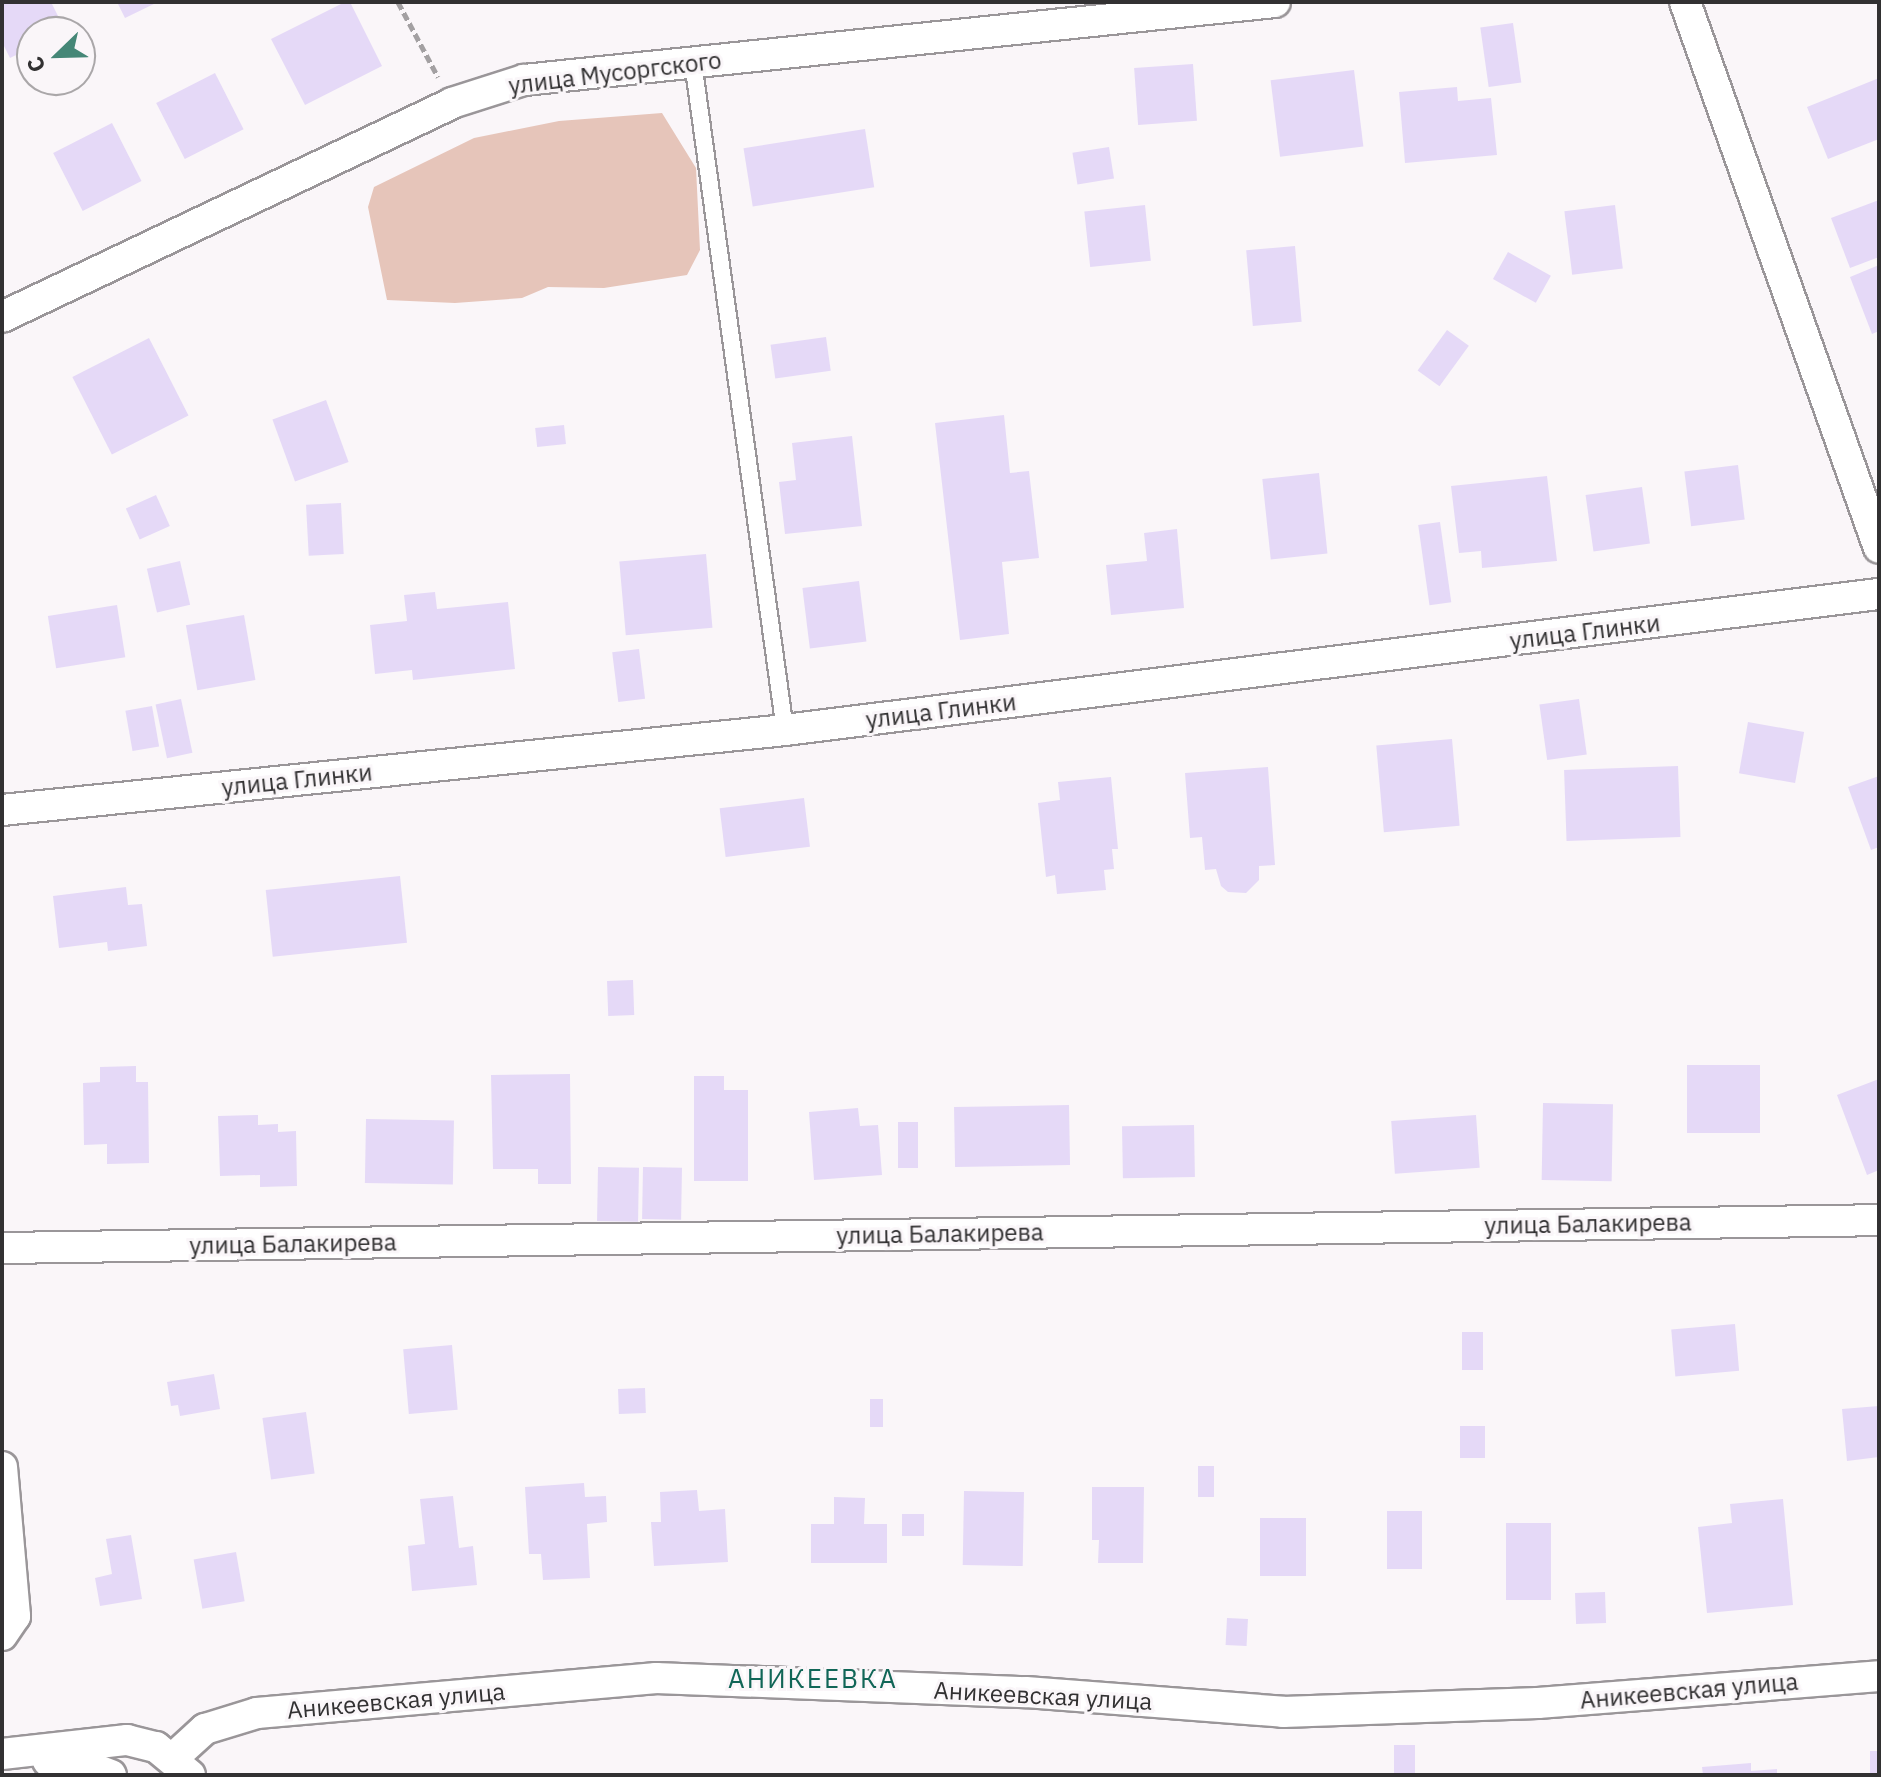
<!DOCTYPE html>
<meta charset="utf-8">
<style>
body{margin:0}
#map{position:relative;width:1881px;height:1777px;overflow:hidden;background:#faf6f9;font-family:"IBM Plex Sans",sans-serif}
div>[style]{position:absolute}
.green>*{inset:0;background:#e6c5ba}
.building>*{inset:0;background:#e5d9f7;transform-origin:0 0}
.path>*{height:5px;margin-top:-2.5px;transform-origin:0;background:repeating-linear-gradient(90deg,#a3a0a2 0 8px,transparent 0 12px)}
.roads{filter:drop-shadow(2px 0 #9a9699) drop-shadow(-2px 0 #9a9699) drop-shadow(0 2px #9a9699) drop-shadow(0 -2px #9a9699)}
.service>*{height:16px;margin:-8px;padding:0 8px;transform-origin:8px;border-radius:8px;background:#fff}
.minor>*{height:30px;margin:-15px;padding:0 15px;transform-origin:15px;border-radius:15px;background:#fff}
span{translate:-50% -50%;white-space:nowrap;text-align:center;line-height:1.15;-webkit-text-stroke:6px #faf6f9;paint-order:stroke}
.street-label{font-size:24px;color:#323132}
.neighbourhood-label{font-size:26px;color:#116657;letter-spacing:2px}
.frame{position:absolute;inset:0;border:4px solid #323132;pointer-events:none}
.north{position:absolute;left:16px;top:16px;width:80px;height:80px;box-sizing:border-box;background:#faf6f9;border:2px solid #aaa7a9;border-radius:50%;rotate:247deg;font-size:22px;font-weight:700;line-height:32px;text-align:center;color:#323132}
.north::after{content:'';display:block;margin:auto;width:28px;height:36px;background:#458777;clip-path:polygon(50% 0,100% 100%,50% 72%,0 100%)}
</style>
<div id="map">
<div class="green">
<div style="clip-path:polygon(662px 113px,696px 168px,700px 250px,687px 275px,604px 288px,548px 287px,522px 298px,455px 303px,387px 300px,368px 207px,374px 187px,474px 138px,559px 121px)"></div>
</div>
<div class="building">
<div style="clip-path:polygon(2px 2px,51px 2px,65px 30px,32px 32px,32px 47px,10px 58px,2px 42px)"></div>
<div style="clip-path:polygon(117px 2px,158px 2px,125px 18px)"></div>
<div style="clip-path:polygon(345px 2px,350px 2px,382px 66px,305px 105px,271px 39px)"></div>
<div style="left:1513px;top:23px;width:60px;height:33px;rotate:82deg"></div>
<div style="left:1193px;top:64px;width:57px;height:59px;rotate:86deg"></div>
<div style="left:1354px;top:70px;width:77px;height:84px;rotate:83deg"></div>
<div style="left:215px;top:73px;width:63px;height:66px;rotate:63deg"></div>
<div style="clip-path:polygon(1879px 78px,1879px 139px,1828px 159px,1807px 107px)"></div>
<div style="clip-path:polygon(1457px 87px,1458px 101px,1491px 98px,1497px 155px,1405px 163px,1399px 92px)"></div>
<div style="left:112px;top:123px;width:65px;height:66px;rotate:63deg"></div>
<div style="left:865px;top:129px;width:59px;height:123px;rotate:81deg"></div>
<div style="left:1109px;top:147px;width:32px;height:37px;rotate:81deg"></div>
<div style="clip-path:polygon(1879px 200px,1879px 257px,1850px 268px,1831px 218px)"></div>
<div style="left:1145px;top:205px;width:56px;height:61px;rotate:84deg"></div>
<div style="left:1615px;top:205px;width:64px;height:51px;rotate:83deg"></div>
<div style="left:1295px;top:246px;width:76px;height:49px;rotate:85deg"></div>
<div style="left:1508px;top:252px;width:49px;height:31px;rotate:29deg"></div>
<div style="clip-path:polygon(1879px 265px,1879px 331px,1872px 334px,1850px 277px)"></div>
<div style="left:1447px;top:330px;width:27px;height:50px;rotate:36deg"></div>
<div style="left:826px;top:337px;width:34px;height:56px;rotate:82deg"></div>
<div style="left:149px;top:338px;width:87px;height:86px;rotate:63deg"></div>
<div style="left:326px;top:400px;width:66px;height:57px;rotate:70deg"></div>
<div style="clip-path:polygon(1004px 415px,1010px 473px,1029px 471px,1039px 558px,1002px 562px,1009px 634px,960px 640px,935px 423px)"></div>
<div style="left:564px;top:425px;width:19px;height:29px;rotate:84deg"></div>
<div style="clip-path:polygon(852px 436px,862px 526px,785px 534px,779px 482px,796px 480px,792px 443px)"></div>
<div style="left:1738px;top:465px;width:55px;height:54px;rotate:83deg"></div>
<div style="left:1319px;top:473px;width:81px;height:57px;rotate:84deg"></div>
<div style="clip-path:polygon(1547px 476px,1557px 561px,1482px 568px,1481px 551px,1459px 553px,1451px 486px)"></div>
<div style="left:1642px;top:487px;width:57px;height:57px;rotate:82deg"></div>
<div style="left:156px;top:495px;width:34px;height:33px;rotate:66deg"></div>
<div style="left:341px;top:503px;width:51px;height:35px;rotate:87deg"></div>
<div style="left:1440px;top:522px;width:81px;height:22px;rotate:82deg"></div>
<div style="clip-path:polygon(1177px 529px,1184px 608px,1111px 615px,1106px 565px,1147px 561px,1144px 533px)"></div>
<div style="left:706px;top:554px;width:74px;height:87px;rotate:85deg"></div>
<div style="left:180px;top:561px;width:45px;height:34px;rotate:77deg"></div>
<div style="left:859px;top:581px;width:61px;height:57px;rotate:83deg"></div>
<div style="clip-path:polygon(435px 592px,437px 609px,508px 602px,515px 669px,413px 680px,412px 670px,375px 674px,370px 625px,407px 621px,404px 595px)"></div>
<div style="left:117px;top:605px;width:53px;height:70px;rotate:81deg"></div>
<div style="left:244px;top:615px;width:66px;height:59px;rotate:80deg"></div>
<div style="left:639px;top:649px;width:50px;height:27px;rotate:83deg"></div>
<div style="left:181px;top:699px;width:55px;height:26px;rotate:78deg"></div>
<div style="left:1579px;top:699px;width:56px;height:40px;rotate:82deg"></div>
<div style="left:152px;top:706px;width:41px;height:27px;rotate:80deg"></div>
<div style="left:1748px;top:722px;width:57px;height:52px;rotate:10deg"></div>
<div style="left:1452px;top:739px;width:87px;height:76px;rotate:85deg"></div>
<div style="left:1678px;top:766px;width:71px;height:114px;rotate:88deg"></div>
<div style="clip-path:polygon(1268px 767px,1275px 865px,1259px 866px,1259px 880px,1246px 893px,1228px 892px,1221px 886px,1216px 869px,1205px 870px,1202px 837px,1190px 838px,1185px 773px)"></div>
<div style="clip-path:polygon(1879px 776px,1879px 847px,1871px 850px,1848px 787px)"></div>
<div style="clip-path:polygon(1111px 777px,1118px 849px,1112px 849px,1114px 869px,1104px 870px,1106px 890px,1057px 894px,1055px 875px,1046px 877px,1038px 803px,1060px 800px,1058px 782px)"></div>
<div style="left:804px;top:798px;width:49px;height:85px;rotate:83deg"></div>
<div style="left:400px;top:876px;width:67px;height:135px;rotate:84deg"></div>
<div style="clip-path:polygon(126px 887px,128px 905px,142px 904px,147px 946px,108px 951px,107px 942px,59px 948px,53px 896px)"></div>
<div style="left:633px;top:980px;width:35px;height:26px;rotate:88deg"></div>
<div style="left:1687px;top:1065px;width:73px;height:68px"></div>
<div style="clip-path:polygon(136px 1066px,136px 1082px,148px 1082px,149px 1163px,107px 1164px,107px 1144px,84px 1145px,83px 1083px,100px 1082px,100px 1067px)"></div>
<div style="clip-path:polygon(570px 1074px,571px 1184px,538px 1184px,538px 1169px,493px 1169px,491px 1075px)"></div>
<div style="clip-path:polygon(694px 1076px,724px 1076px,724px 1090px,748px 1090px,748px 1181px,694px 1181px)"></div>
<div style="clip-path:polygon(1879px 1079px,1879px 1170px,1867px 1175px,1837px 1095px)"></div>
<div style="left:1543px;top:1103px;width:70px;height:77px;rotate:1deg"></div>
<div style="left:1069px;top:1105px;width:60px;height:115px;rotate:89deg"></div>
<div style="clip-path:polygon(858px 1108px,860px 1126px,878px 1125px,882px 1175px,814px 1180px,809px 1112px)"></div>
<div style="clip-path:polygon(258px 1115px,258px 1125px,278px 1124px,278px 1132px,296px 1131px,297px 1186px,260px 1187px,260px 1175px,220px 1176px,218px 1116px)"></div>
<div style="left:1476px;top:1115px;width:53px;height:85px;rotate:86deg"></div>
<div style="left:366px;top:1119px;width:88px;height:64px;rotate:1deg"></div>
<div style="left:898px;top:1122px;width:20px;height:46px"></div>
<div style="left:1194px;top:1125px;width:52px;height:72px;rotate:89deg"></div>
<div style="left:598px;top:1167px;width:41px;height:54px;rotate:1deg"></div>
<div style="left:643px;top:1167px;width:39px;height:52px;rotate:1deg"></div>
<div style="left:1735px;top:1324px;width:47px;height:64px;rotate:85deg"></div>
<div style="left:1462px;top:1332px;width:21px;height:38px"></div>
<div style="left:452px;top:1345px;width:65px;height:49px;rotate:85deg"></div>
<div style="clip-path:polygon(214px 1374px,220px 1409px,180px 1416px,178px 1405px,171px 1406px,167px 1382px)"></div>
<div style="left:645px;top:1388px;width:25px;height:27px;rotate:88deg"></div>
<div style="left:870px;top:1399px;width:13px;height:28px"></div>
<div style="clip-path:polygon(1879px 1406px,1879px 1457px,1847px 1461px,1842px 1409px)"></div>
<div style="left:306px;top:1412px;width:62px;height:44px;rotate:82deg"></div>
<div style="left:1460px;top:1426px;width:25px;height:32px"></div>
<div style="left:1198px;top:1466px;width:16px;height:31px"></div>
<div style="clip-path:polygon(584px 1483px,585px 1497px,606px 1496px,607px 1522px,587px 1524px,590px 1578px,543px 1580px,541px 1554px,529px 1554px,525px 1487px)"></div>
<div style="clip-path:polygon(1092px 1487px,1144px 1487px,1143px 1563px,1098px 1563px,1099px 1540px,1092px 1540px)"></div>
<div style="clip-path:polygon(697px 1490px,699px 1511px,725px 1509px,728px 1562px,654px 1566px,651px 1522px,661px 1522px,660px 1492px)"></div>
<div style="left:964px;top:1491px;width:60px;height:74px;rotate:1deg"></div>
<div style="clip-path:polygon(453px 1496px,459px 1548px,473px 1546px,477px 1585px,412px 1591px,408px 1546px,425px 1544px,420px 1499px)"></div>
<div style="clip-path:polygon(834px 1497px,865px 1498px,864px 1524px,887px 1524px,887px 1563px,811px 1563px,811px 1524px,834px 1524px)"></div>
<div style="clip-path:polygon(1783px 1499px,1793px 1605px,1707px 1613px,1698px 1527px,1732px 1523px,1730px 1504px)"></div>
<div style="left:1387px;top:1511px;width:35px;height:58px"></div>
<div style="left:902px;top:1514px;width:22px;height:22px"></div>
<div style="left:1260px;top:1518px;width:46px;height:58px"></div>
<div style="left:1506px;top:1523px;width:45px;height:77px"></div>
<div style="clip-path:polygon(131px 1535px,142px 1599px,100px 1606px,95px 1578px,112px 1574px,106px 1539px)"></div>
<div style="left:236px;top:1552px;width:50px;height:43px;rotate:80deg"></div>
<div style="left:1605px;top:1592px;width:31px;height:30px;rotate:88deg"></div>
<div style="left:1227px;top:1618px;width:21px;height:27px;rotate:3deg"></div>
<div style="left:1394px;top:1745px;width:21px;height:28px"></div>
<div style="left:1870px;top:1751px;width:9px;height:24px"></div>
<div style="clip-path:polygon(1751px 1763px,1751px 1771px,1777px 1769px,1777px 1775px,1703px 1775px,1702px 1767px)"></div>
</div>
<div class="path">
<div style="left:398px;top:2px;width:85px;rotate:61.9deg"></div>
</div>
<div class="roads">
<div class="service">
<div style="left:693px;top:62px;width:674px;rotate:82.16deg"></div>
</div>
<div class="minor">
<div style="left:1685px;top:2px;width:579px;rotate:70.44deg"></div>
<div style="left:2px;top:317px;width:498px;rotate:-25.4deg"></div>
<div style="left:452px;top:103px;width:76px;rotate:-17.7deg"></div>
<div style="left:524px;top:80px;width:755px;rotate:-5.93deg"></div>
<div style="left:2px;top:810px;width:787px;rotate:-5.83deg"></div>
<div style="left:785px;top:730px;width:1102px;rotate:-7.09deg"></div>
<div style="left:2px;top:1248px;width:1877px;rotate:-0.85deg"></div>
<div style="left:2px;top:1467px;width:150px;rotate:85deg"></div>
<div style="left:15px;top:1616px;width:23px;rotate:124deg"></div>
<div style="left:2px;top:1754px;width:126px;rotate:-6.4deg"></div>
<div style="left:127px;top:1740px;width:30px;rotate:14deg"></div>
<div style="left:156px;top:1747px;width:44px;rotate:39.5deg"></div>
<div style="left:172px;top:1759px;width:45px;rotate:-42.3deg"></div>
<div style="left:205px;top:1729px;width:54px;rotate:-17.1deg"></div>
<div style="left:257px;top:1713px;width:401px;rotate:-5deg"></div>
<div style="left:656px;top:1678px;width:370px;rotate:2.2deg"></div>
<div style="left:1026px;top:1692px;width:258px;rotate:4.4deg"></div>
<div style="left:1283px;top:1712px;width:255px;rotate:-2deg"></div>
<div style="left:1538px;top:1703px;width:342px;rotate:-4.5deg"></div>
<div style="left:48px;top:1761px;width:34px;rotate:5deg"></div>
<div style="left:82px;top:1764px;width:31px;rotate:21deg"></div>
</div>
</div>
<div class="street-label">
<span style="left:615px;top:73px;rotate:-7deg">улица Мусоргского</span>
<span style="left:1585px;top:632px;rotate:-7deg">улица Глинки</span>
<span style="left:941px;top:711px;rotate:-7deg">улица Глинки</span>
<span style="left:297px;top:780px;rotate:-6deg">улица Глинки</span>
<span style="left:1588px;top:1224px;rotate:-1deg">улица Балакирева</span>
<span style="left:940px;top:1234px;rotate:-1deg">улица Балакирева</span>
<span style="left:293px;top:1244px;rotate:-1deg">улица Балакирева</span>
<span style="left:1689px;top:1691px;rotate:-5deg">Аникеевская улица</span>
<span style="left:1043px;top:1696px;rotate:3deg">Аникеевская улица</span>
<span style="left:396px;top:1701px;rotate:-5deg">Аникеевская улица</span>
</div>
<div class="neighbourhood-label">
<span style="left:813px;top:1679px">АНИКЕЕВКА</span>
</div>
<div class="frame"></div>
<div class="north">С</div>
</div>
